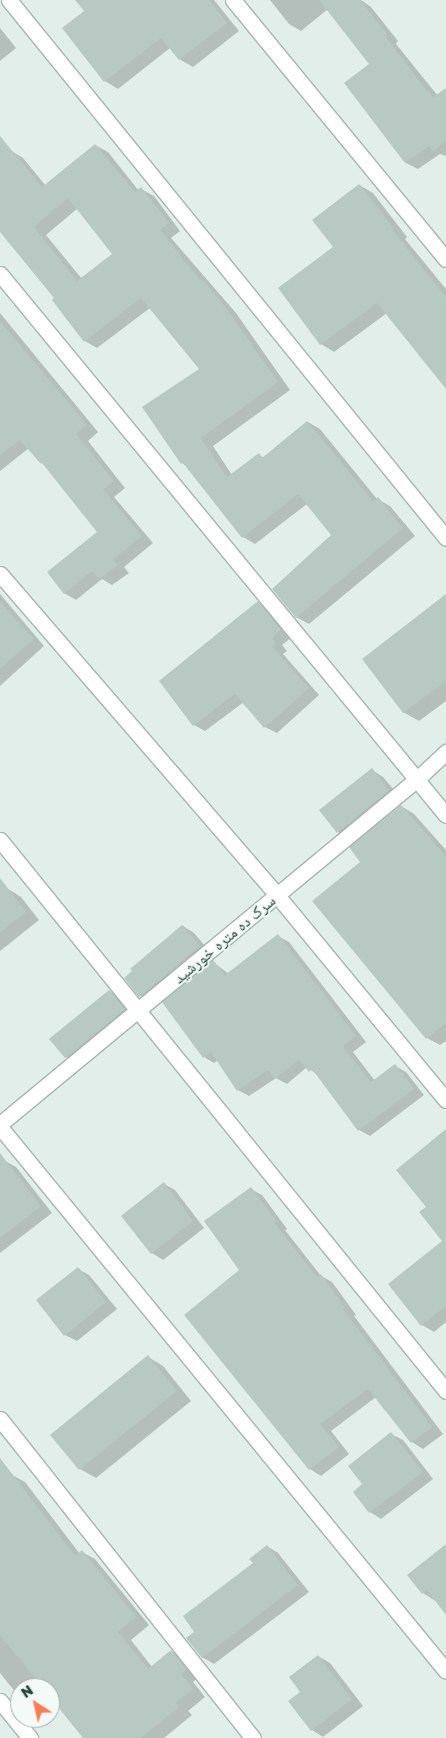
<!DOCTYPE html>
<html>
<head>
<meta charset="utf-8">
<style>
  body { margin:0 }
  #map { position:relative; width:446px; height:1738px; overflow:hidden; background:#e2eee9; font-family:"Golos Text","Noto Naskh Arabic",sans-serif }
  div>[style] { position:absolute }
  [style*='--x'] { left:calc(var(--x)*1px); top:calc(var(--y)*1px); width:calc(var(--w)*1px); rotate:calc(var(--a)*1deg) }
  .shadow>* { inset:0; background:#0003 }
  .building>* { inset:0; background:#b7c9c2 }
  .roads { filter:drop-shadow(1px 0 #a4b7b1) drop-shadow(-1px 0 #a4b7b1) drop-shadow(0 1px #a4b7b1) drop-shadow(0 -1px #a4b7b1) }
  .minor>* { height:15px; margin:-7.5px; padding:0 7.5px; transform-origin:7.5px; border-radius:7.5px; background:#fff }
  span { translate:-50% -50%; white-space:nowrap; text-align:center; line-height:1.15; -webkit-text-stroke:4px #f3faf7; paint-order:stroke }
  .street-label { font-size:16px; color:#204239 }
  .north { position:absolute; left:10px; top:1678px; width:50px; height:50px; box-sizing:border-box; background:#f3faf7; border:1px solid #9fb0ab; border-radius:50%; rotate:325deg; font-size:14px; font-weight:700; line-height:20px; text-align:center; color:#204239 }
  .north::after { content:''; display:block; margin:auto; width:18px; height:22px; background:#ff7d4f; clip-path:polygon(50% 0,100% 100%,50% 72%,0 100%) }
</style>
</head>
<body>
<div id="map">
  <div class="shadow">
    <i style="clip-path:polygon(77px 0,214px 0,239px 31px,193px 67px,179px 59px,170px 48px,118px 89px,105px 81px,86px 11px)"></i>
    <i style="clip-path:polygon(270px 0,361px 0,371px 7px,398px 41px,396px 44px,438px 96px,446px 90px,446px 156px,440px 154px,418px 169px,406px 163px,346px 83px,371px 64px,328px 9px,301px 31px,289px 24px)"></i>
    <i style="clip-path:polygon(0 28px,16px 48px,0 61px)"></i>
    <i style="clip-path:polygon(evenodd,95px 145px,108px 152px,139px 191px,141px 189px,154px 196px,180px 231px,171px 238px,236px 313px,290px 390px,213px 446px,232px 475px,259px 455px,264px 458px,308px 422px,320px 429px,377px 499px,390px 506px,415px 536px,309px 624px,296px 617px,333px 535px,307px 504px,255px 544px,243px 537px,189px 468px,182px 463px,200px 369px,150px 308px,97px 348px,85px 341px,56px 299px,0 230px,0 159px,10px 150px,23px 158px,46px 186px,95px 145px,78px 208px,114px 254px,82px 279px,46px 235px,78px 208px)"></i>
    <i style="clip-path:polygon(359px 185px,373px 193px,407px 237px,405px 239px,446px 289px,446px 384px,387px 313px,334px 352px,321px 344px,334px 247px)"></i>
    <i style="clip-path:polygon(0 313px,98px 432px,88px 441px,125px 488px,114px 497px,153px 543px,124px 567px,129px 573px,112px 585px,102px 579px,76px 600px,64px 593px,99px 532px,46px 466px,29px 448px,0 471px)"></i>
    <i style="clip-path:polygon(0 594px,44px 646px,0 686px)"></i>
    <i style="clip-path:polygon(446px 596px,446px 701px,419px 721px,403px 712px)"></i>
    <i style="clip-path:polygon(258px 603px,269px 609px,292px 637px,282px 645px,287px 651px,283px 654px,319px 695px,277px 733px,265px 727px,244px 702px,205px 731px,194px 725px)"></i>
    <i style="clip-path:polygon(372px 770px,383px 777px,400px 797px,350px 838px,338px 832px)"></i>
    <i style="clip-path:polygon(401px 806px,414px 814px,446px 850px,446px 1041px,440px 1045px,427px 1038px,362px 862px)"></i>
    <i style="clip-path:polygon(8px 889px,21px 897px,39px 920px,0 951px,0 895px)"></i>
    <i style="clip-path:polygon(183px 926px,194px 933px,211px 953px,151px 1002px,140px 996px)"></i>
    <i style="clip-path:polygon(278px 936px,289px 942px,366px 1042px,353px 1052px,375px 1081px,395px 1066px,406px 1072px,424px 1095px,370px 1136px,359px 1130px,318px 1075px,307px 1067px,287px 1084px,276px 1078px,249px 1096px,238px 1090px,218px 1060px,214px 1063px,204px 1057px,213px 962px,229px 974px)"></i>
    <i style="clip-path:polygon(109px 991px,121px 998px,135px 1016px,77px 1064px,66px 1057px)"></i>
    <i style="clip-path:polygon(5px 1161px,16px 1167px,52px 1213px,0 1253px,0 1164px)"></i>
    <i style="clip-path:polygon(164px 1184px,175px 1190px,204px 1228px,163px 1260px,152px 1253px)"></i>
    <i style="clip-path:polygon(251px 1189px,262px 1195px,287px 1229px,285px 1230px,321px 1276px,332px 1282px,356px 1315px,354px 1316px,443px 1434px,423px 1449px,412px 1442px,376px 1397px,331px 1431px,349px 1454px,321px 1476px,310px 1469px,185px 1315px,241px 1270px)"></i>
    <i style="clip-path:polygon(446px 1249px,446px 1322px,434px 1332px,422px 1325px)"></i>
    <i style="clip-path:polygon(78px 1269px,89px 1275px,117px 1309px,77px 1341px,65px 1335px)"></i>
    <i style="clip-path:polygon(148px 1357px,163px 1366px,191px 1401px,96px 1478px,80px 1469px,52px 1435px)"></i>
    <i style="clip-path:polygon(391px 1434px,403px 1440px,433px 1479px,381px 1519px,370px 1512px,364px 1485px)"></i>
    <i style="clip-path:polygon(12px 1475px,25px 1482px,80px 1554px,82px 1552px,95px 1559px,149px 1625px,131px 1640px,152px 1667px,171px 1651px,185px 1659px,199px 1677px,193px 1682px,205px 1697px,188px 1711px,192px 1715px,164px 1738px,85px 1738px,53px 1699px,50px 1702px,50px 1688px,20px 1688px,20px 1698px,0 1673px,0 1484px)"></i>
    <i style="clip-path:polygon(267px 1546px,278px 1553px,309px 1592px,214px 1664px,202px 1657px,196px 1632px)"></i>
    <i style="clip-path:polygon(446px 1546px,446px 1613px,437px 1602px,423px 1593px)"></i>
    <i style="clip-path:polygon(318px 1656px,330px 1663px,363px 1706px,323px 1737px,312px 1730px,302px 1692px)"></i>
  </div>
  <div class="building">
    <i style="clip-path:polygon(75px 0,209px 0,227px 23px,179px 60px,161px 38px,104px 82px,62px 28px,84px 11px)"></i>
    <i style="clip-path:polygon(319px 0,360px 0,387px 34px,385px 36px,427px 91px,428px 90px,433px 97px,446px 88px,446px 141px,433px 151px,429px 146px,405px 163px,344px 83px,369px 64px)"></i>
    <i style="clip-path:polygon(evenodd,0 136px,42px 187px,95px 144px,135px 192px,141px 187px,169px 223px,160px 230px,200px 280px,202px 279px,223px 304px,278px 382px,201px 438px,227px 477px,259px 453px,262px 458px,307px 421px,373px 501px,378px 497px,403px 528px,296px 618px,272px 589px,331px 535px,298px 494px,242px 538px,183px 463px,181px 464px,142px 407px,199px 369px,141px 298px,84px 342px,52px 300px,54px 298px,0 232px,0 136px,68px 198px,112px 254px,77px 281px,34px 227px,68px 198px)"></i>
    <i style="clip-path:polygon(359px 184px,394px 229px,392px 230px,446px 297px,446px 389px,377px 303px,320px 345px,278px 288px,333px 247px,312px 220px)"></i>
    <i style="clip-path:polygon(0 321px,87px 425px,76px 434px,114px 481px,103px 489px,142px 536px,113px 559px,118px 565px,99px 579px,92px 571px,64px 594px,47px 572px,97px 532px,42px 463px,41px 464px,20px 440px,0 455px)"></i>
    <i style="clip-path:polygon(446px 594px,446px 681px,403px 713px,362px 659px)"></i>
    <i style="clip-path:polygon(258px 601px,281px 630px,272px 638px,276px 644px,272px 647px,309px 688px,264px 728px,235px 694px,193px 726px,159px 681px)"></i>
    <i style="clip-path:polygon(0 602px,34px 639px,0 669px)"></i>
    <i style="clip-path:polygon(372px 768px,389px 790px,337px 833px,319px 810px)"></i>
    <i style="clip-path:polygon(401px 805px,446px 856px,446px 1023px,426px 1039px,312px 901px,360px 862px,349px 847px)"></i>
    <i style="clip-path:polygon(0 878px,26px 912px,0 932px)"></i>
    <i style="clip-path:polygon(182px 925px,200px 946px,139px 997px,124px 978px,132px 971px,130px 969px)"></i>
    <i style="clip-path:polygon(278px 934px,356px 1036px,343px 1046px,371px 1082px,395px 1064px,414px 1089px,358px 1131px,312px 1069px,309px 1072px,299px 1059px,275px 1079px,268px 1070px,237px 1091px,211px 1052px,203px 1058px,162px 1002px,213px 960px,225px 975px)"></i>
    <i style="clip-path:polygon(109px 990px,125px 1009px,65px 1058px,49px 1039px)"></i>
    <i style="clip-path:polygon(446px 1129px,446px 1306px,421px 1326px,388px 1284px,442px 1241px,419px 1212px,426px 1207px,396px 1170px)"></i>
    <i style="clip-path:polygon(0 1153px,41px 1206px,0 1238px)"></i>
    <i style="clip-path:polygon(164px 1182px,193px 1221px,151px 1254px,121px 1216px)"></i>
    <i style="clip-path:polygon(251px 1187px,277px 1222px,275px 1223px,317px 1277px,321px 1274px,345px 1308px,343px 1309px,432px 1427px,411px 1443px,368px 1389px,320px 1424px,339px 1447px,309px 1470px,184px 1315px,239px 1270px,204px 1221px)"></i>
    <i style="clip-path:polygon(78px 1267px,106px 1302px,64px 1336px,36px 1300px)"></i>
    <i style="clip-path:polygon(148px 1355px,177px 1391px,79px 1470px,50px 1435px)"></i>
    <i style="clip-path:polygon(391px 1432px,423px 1472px,369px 1513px,353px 1492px,362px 1484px,348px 1466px)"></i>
    <i style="clip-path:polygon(0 1458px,75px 1556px,82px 1550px,136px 1617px,118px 1632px,148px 1669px,171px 1650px,187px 1669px,181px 1674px,193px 1689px,176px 1703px,179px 1707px,141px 1738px,83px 1738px,50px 1697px,50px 1688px,43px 1688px,0 1635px)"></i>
    <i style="clip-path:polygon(446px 1544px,446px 1615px,427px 1590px,422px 1594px,407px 1575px)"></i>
    <i style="clip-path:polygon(267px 1545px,298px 1585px,202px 1658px,186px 1638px,194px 1632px,183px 1616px,253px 1563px,249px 1559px)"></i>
    <i style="clip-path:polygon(318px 1655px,352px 1699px,311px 1731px,288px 1701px,300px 1692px,289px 1677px)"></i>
  </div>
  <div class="roads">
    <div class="minor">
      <i style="--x:9;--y:0;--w:693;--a:50.91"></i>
      <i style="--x:233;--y:0;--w:335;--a:50.6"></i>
      <i style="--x:0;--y:274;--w:701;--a:50.5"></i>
      <i style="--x:0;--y:574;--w:423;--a:49.2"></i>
      <i style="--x:276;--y:894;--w:267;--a:50.5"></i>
      <i style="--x:0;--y:840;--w:709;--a:51.01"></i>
      <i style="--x:0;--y:1124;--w:541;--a:-39.6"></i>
      <i style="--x:417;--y:779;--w:40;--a:-43"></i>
      <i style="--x:0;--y:1127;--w:703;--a:50.65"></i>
      <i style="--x:0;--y:1419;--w:407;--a:51.6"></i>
      <i style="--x:0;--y:1701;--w:48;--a:51"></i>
    </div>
  </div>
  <div class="street-label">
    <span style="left:224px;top:939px;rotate:-40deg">سرک ده متره خورشید</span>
  </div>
  <div class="north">N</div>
</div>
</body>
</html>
